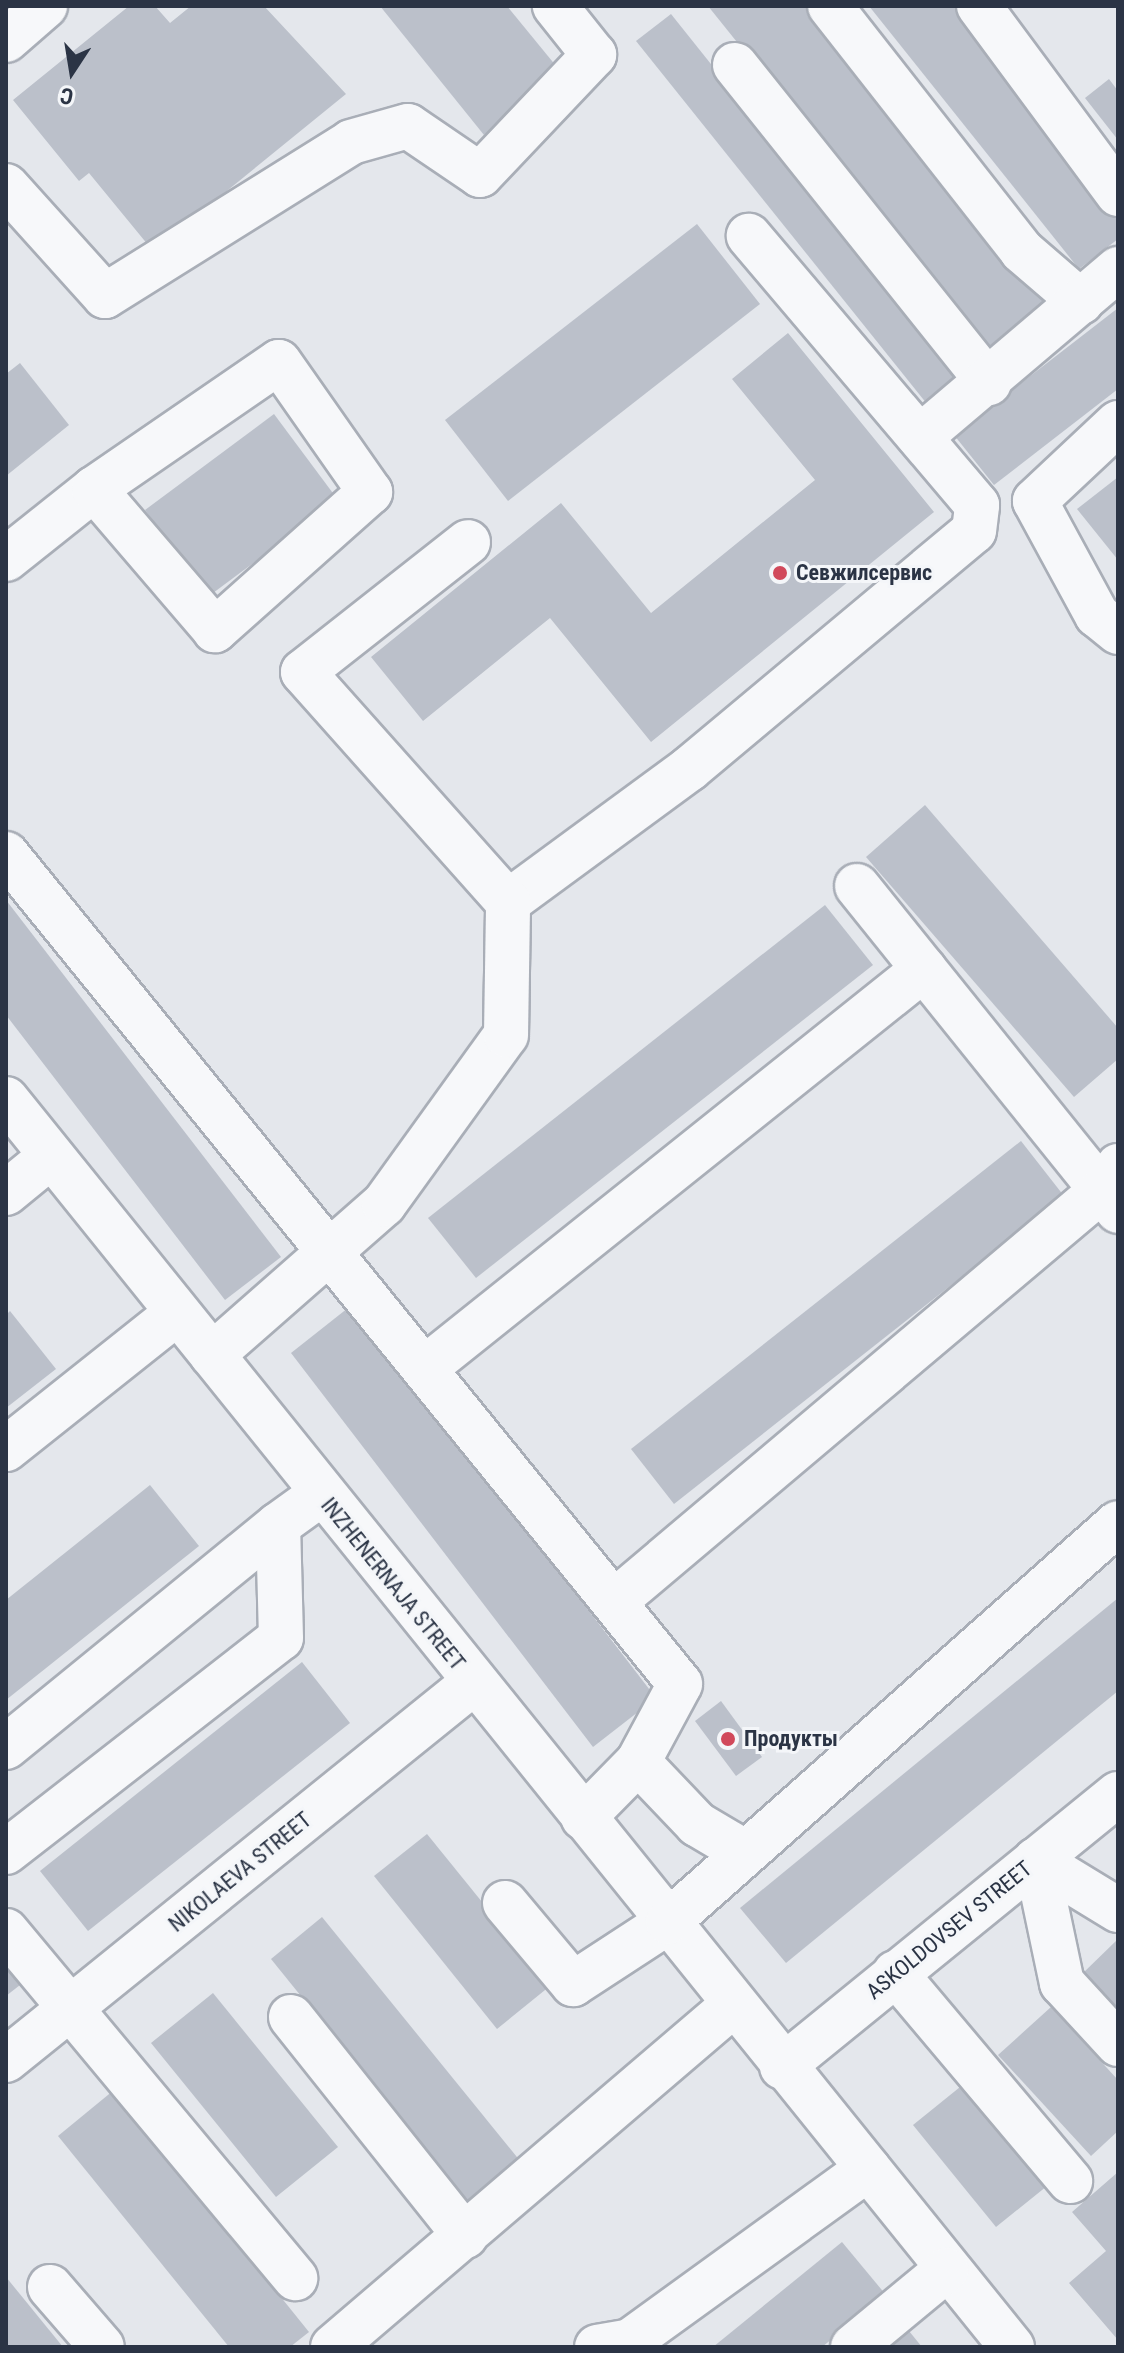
<!DOCTYPE html>
<html>
<head>
<meta charset="utf-8">
<style>
  body { margin:0 }
  #map { position:relative; width:1124px; height:2353px; overflow:hidden; background:#e4e7ec; font-family:"Roboto Condensed",sans-serif }
  div>[style] { position:absolute }
  [style*='--x'] { left:calc(var(--x)*1px); top:calc(var(--y)*1px); width:calc(var(--w)*1px); rotate:calc(var(--a)*1deg) }
  .building>* { inset:0; background:#bbc0ca }
  .roads { filter:drop-shadow(2px 0 #a9aeb7) drop-shadow(-2px 0 #a9aeb7) drop-shadow(0 2px #a9aeb7) drop-shadow(0 -2px #a9aeb7) }
  .minor>* { height:44px; margin:-22px; padding:0 22px; transform-origin:22px; border-radius:22px; background:#f7f8fa }
  .dots>* { width:22px; height:22px; translate:-50% -50%; box-sizing:border-box; border:4px solid #f4f6f9; border-radius:50% }
  span { translate:-50% -50%; white-space:nowrap; text-align:center; line-height:1.15; -webkit-text-stroke:6px #f4f6f9; paint-order:stroke }
  .poi-label { font-size:22px; color:#2b3445; font-weight:700 }
  .left { translate:0 -50%; text-align:left }
  .street-label { font-size:22px; color:#2b3445 }
  .frame { position:absolute; inset:0; border:8px solid #2b3445; pointer-events:none }
  .north { position:absolute; left:32px; top:32px; width:80px; height:80px; -webkit-text-stroke:6px #f4f6f9; paint-order:stroke; rotate:192deg; font-size:22px; font-weight:700; line-height:32px; text-align:center; color:#2b3445 }
  .north::after { content:''; display:block; margin:auto; width:28px; height:36px; background:#2b3445; clip-path:polygon(50% 0,100% 100%,50% 72%,0 100%) }
</style>
</head>
<body>
<div id="map">
  <div class="building">
    <i style="clip-path:polygon(129px 6px,155px 6px,170px 23px,191px 6px,264px 6px,346px 94px,153px 251px,89px 173px,79px 181px,13px 100px)"></i>
    <i style="clip-path:polygon(380px 6px,507px 6px,561px 72px,484px 135px)"></i>
    <i style="clip-path:polygon(708px 6px,809px 6px,1048px 305px,987px 354px)"></i>
    <i style="clip-path:polygon(869px 6px,957px 6px,1118px 221px,1118px 239px,1079px 269px)"></i>
    <i style="clip-path:polygon(671px 14px,961px 377px,927px 404px,636px 41px)"></i>
    <i style="clip-path:polygon(1109px 79px,1118px 91px,1118px 140px,1085px 98px)"></i>
    <i style="clip-path:polygon(697px 224px,760px 304px,508px 501px,445px 420px)"></i>
    <i style="clip-path:polygon(1118px 308px,1118px 389px,994px 485px,954px 435px)"></i>
    <i style="clip-path:polygon(788px 333px,934px 512px,651px 742px,550px 618px,423px 721px,371px 657px,561px 503px,651px 613px,815px 480px,732px 379px)"></i>
    <i style="clip-path:polygon(20px 363px,69px 425px,6px 476px,6px 374px)"></i>
    <i style="clip-path:polygon(274px 414px,338px 500px,209px 596px,145px 510px)"></i>
    <i style="clip-path:polygon(1118px 477px,1118px 560px,1077px 509px)"></i>
    <i style="clip-path:polygon(925px 805px,1118px 1028px,1118px 1059px,1074px 1097px,866px 857px)"></i>
    <i style="clip-path:polygon(6px 900px,281px 1257px,225px 1300px,6px 1015px)"></i>
    <i style="clip-path:polygon(825px 905px,873px 965px,476px 1278px,428px 1218px)"></i>
    <i style="clip-path:polygon(1021px 1141px,1064px 1196px,674px 1504px,631px 1449px)"></i>
    <i style="clip-path:polygon(353px 1304px,656px 1698px,593px 1747px,291px 1353px)"></i>
    <i style="clip-path:polygon(10px 1311px,56px 1369px,6px 1408px,6px 1315px)"></i>
    <i style="clip-path:polygon(150px 1485px,199px 1546px,6px 1700px,6px 1600px)"></i>
    <i style="clip-path:polygon(1118px 1598px,1118px 1691px,786px 1963px,740px 1908px)"></i>
    <i style="clip-path:polygon(302px 1662px,350px 1723px,88px 1931px,40px 1871px)"></i>
    <i style="clip-path:polygon(721px 1701px,762px 1757px,736px 1776px,695px 1721px)"></i>
    <i style="clip-path:polygon(427px 1834px,550px 1986px,497px 2029px,374px 1876px)"></i>
    <i style="clip-path:polygon(322px 1917px,525px 2167px,473px 2209px,271px 1959px)"></i>
    <i style="clip-path:polygon(1118px 1939px,1118px 2013px,1081px 1975px)"></i>
    <i style="clip-path:polygon(6px 1968px,20px 1985px,6px 1996px)"></i>
    <i style="clip-path:polygon(213px 1993px,338px 2147px,276px 2197px,151px 2043px)"></i>
    <i style="clip-path:polygon(1051px 2007px,1118px 2080px,1118px 2131px,1091px 2156px,998px 2055px)"></i>
    <i style="clip-path:polygon(965px 2083px,1047px 2186px,996px 2227px,913px 2125px)"></i>
    <i style="clip-path:polygon(114px 2090px,309px 2332px,290px 2347px,229px 2347px,58px 2136px)"></i>
    <i style="clip-path:polygon(1118px 2172px,1118px 2340px,1069px 2283px,1106px 2251px,1072px 2212px)"></i>
    <i style="clip-path:polygon(842px 2242px,886px 2295px,822px 2347px,713px 2347px)"></i>
    <i style="clip-path:polygon(6px 2277px,63px 2347px,6px 2347px)"></i>
    <i style="clip-path:polygon(909px 2331px,922px 2347px,888px 2347px)"></i>
  </div>
  <div class="roads">
    <div class="minor">
      <i style="--x:830;--y:6;--w:311;--a:51.9"></i>
      <i style="--x:1022;--y:251;--w:78;--a:40.8"></i>
      <i style="--x:979;--y:6;--w:234;--a:53.5"></i>
      <i style="--x:6;--y:40;--w:52;--a:-41.1"></i>
      <i style="--x:735;--y:65;--w:407;--a:51.4"></i>
      <i style="--x:6;--y:186;--w:148;--a:48"></i>
      <i style="--x:105;--y:296;--w:290;--a:-32"></i>
      <i style="--x:351;--y:142;--w:59;--a:-15.7"></i>
      <i style="--x:408;--y:126;--w:87;--a:34.2"></i>
      <i style="--x:480;--y:175;--w:166;--a:-46.5"></i>
      <i style="--x:594;--y:55;--w:63;--a:-128.5"></i>
      <i style="--x:1118;--y:423;--w:114;--a:136.8"></i>
      <i style="--x:1035;--y:501;--w:130;--a:61.5"></i>
      <i style="--x:1097;--y:615;--w:27;--a:39"></i>
      <i style="--x:920;--y:437;--w:260;--a:-40.3"></i>
      <i style="--x:6;--y:559;--w:112;--a:-38.5"></i>
      <i style="--x:94;--y:489;--w:224;--a:-34.5"></i>
      <i style="--x:279;--y:362;--w:159;--a:55"></i>
      <i style="--x:370;--y:492;--w:208;--a:138.3"></i>
      <i style="--x:215;--y:630;--w:186;--a:-130.6"></i>
      <i style="--x:6;--y:854;--w:1069;--a:50.92"></i>
      <i style="--x:680;--y:1684;--w:89;--a:118.3"></i>
      <i style="--x:638;--y:1762;--w:78;--a:134.5"></i>
      <i style="--x:857;--y:886;--w:417;--a:51.2"></i>
      <i style="--x:508;--y:902;--w:225;--a:-36.3"></i>
      <i style="--x:689;--y:769;--w:371;--a:-39.9"></i>
      <i style="--x:974;--y:531;--w:26;--a:-83"></i>
      <i style="--x:977;--y:505;--w:353;--a:-130.3"></i>
      <i style="--x:6;--y:1099;--w:1603;--a:51.13"></i>
      <i style="--x:6;--y:1193;--w:58;--a:-39.4"></i>
      <i style="--x:212;--y:1355;--w:229;--a:-41.3"></i>
      <i style="--x:384;--y:1204;--w:208;--a:-54.2"></i>
      <i style="--x:506;--y:1035;--w:133;--a:-89.1"></i>
      <i style="--x:508;--y:902;--w:308;--a:-131.7"></i>
      <i style="--x:303;--y:672;--w:210;--a:-38.2"></i>
      <i style="--x:425;--y:1368;--w:639;--a:-38.65"></i>
      <i style="--x:6;--y:1449;--w:218;--a:-38.5"></i>
      <i style="--x:615;--y:1601;--w:637;--a:-40.16"></i>
      <i style="--x:1102;--y:1190;--w:29;--a:-56"></i>
      <i style="--x:6;--y:1747;--w:351;--a:-39.2"></i>
      <i style="--x:638;--y:1762;--w:86;--a:46.4"></i>
      <i style="--x:697;--y:1824;--w:51;--a:30.6"></i>
      <i style="--x:6;--y:1852;--w:348;--a:-37.9"></i>
      <i style="--x:281;--y:1638;--w:113;--a:-91.5"></i>
      <i style="--x:278;--y:1525;--w:53;--a:-35.8"></i>
      <i style="--x:1036;--y:1860;--w:126;--a:78.1"></i>
      <i style="--x:1062;--y:1983;--w:83;--a:47.4"></i>
      <i style="--x:1036;--y:1860;--w:96;--a:31.4"></i>
      <i style="--x:505;--y:1903;--w:106;--a:50"></i>
      <i style="--x:573;--y:1984;--w:113;--a:-33.1"></i>
      <i style="--x:668;--y:1922;--w:601;--a:-41.56"></i>
      <i style="--x:6;--y:1931;--w:452;--a:50.2"></i>
      <i style="--x:895;--y:1973;--w:272;--a:49.9"></i>
      <i style="--x:291;--y:2017;--w:280;--a:51.5"></i>
      <i style="--x:6;--y:2060;--w:600;--a:-38.91"></i>
      <i style="--x:782;--y:2067;--w:433;--a:-39.1"></i>
      <i style="--x:50;--y:2287;--w:79;--a:49.1"></i>
      <i style="--x:333;--y:2347;--w:526;--a:-40.53"></i>
      <i style="--x:597;--y:2347;--w:34;--a:-10"></i>
      <i style="--x:630;--y:2341;--w:294;--a:-35.9"></i>
      <i style="--x:853;--y:2347;--w:121;--a:-39.6"></i>
    </div>
  </div>
  <div class="dots">
    <i style="left:780px;top:573px;background:#d1495b"></i>
    <i style="left:728px;top:1739px;background:#d1495b"></i>
  </div>
  <div class="poi-label">
    <span class="left" style="left:796px;top:573px">Севжилсервис</span>
    <span class="left" style="left:744px;top:1739px">Продукты</span>
  </div>
  <div class="street-label">
    <span style="left:393px;top:1584px;rotate:51deg">INZHENERNAJA STREET</span>
    <span style="left:240px;top:1872px;rotate:-39deg">NIKOLAEVA STREET</span>
    <span style="left:949px;top:1930px;rotate:-39deg">ASKOLDOVSEV STREET</span>
  </div>
  <div class="frame"></div>
  <div class="north">С</div>
</div>
</body>
</html>
